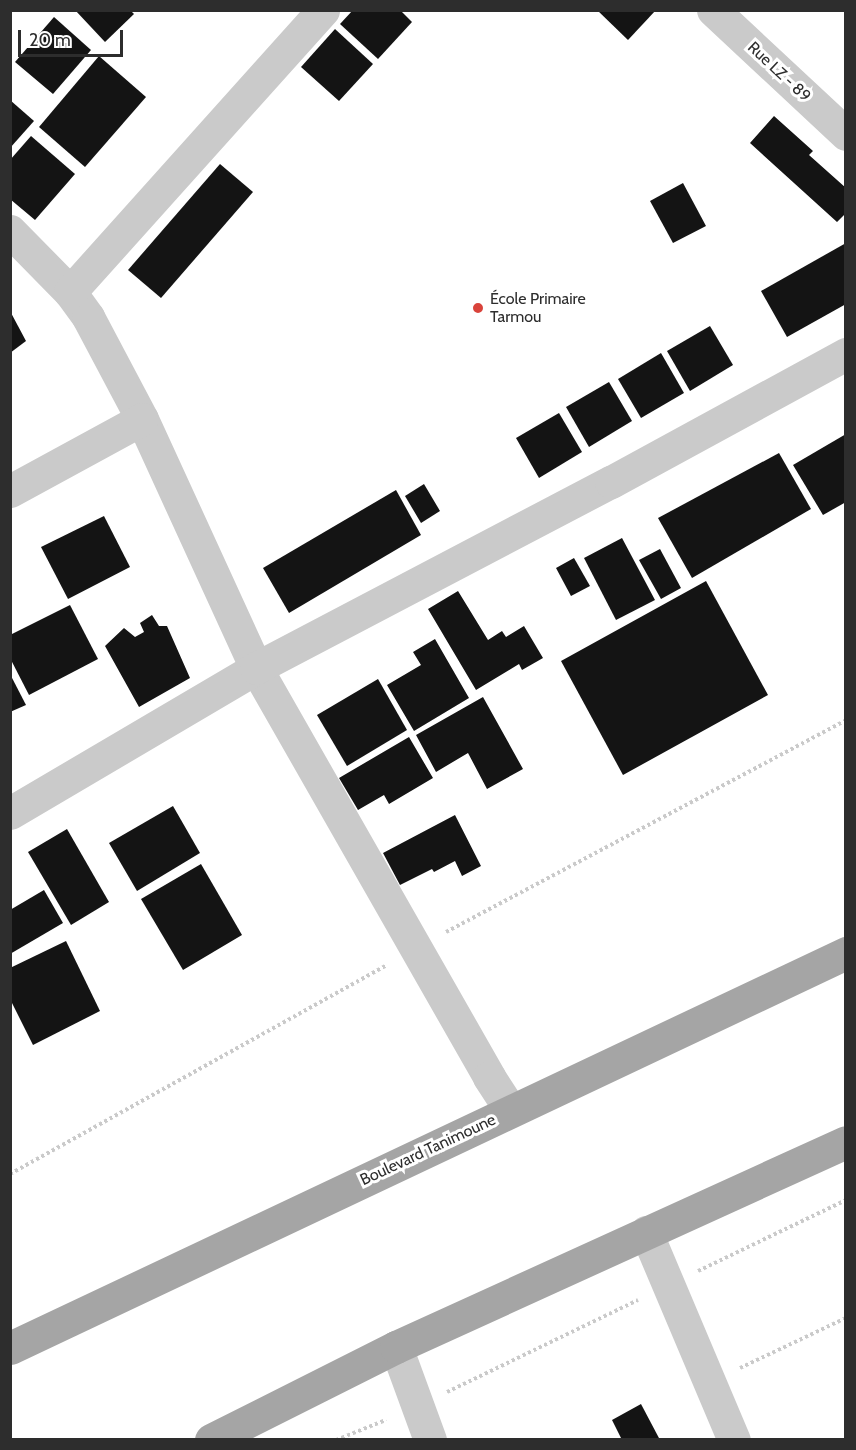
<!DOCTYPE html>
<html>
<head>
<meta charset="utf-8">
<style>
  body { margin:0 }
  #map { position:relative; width:856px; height:1450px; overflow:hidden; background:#fff; font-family:Cabin,sans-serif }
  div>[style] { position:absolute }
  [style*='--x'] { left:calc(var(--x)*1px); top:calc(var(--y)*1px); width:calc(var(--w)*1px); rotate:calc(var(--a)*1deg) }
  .building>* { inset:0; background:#141414 }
  .path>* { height:4px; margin-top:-2px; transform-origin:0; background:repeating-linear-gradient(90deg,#cacaca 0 3px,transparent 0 6px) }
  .minor>* { height:33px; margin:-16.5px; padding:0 16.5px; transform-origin:16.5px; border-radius:16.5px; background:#cacaca }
  .major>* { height:33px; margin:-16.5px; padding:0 16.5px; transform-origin:16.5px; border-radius:16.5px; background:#a5a5a5 }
  .dots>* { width:16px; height:16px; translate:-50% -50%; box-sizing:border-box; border:3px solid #fff; border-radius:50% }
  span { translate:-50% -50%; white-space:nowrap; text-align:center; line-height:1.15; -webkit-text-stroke:6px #fff; paint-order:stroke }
  .street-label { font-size:16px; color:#2d2d2d }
  .poi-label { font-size:16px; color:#2d2d2d }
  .left { translate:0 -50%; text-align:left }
  .frame { position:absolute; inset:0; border:12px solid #2d2d2d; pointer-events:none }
  .scale { position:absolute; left:18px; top:30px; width:105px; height:27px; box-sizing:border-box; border:3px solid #2d2d2d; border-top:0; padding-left:8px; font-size:18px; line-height:21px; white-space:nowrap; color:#2d2d2d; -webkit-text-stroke:4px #fff; paint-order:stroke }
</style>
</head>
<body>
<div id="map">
  <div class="building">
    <i style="clip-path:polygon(75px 10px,130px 10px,134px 14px,105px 42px)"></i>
    <i style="clip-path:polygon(353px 10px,400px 10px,412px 22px,378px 59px,340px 24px)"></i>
    <i style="clip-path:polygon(597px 10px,656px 10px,628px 40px)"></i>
    <i style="clip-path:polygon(54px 17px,91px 50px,53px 94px,15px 62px)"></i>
    <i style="clip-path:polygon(335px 29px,373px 64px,339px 101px,301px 67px)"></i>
    <i style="clip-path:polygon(99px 56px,146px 97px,85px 167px,39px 127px)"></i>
    <i style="clip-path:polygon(10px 100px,34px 121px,10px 148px)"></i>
    <i style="clip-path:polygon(774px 116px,813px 151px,809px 155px,846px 188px,846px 213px,837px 222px,750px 143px)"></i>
    <i style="clip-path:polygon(31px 136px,75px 174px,35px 220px,10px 199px,10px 160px)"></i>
    <i style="clip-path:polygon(220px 164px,253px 192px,161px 298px,128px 270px)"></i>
    <i style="clip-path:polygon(683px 183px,706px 226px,673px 243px,650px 201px)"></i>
    <i style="clip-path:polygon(846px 243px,846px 304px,787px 337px,761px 291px)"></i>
    <i style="clip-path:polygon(10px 311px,26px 341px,10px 353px)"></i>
    <i style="clip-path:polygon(710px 326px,733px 365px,690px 391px,667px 351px)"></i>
    <i style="clip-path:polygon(661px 353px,684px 393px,641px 418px,618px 379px)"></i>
    <i style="clip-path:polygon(609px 382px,632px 421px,589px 447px,566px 407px)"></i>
    <i style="clip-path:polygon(559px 413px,582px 452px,539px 478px,516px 438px)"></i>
    <i style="clip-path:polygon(846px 434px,846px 502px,823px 515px,793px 465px)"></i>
    <i style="clip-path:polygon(779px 453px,811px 509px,692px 578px,658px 518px)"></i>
    <i style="clip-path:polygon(424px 484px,440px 511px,421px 523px,405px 496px)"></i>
    <i style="clip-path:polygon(396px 490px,421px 535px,289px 613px,263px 568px)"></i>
    <i style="clip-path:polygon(104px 516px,130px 567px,68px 599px,41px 547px)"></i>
    <i style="clip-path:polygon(622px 538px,655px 600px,616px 620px,584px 558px)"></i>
    <i style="clip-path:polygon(660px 549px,681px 588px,661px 599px,639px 560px)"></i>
    <i style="clip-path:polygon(574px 558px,590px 586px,571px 596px,556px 568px)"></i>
    <i style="clip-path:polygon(706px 581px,768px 695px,623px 775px,561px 661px)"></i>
    <i style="clip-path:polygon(458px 591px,488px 640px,502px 631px,506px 637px,524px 626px,543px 658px,522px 670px,519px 664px,476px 690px,428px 609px)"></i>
    <i style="clip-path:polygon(70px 605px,98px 659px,29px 695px,10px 658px,10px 635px)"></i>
    <i style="clip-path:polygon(152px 615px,159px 626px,167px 626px,190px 678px,139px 707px,105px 646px,124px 628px,135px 637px,144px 632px,140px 623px)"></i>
    <i style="clip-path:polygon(435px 639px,469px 698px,414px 731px,387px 685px,421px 665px,413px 652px)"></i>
    <i style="clip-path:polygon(10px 674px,26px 705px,10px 712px)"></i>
    <i style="clip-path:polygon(378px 679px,407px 730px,347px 766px,317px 715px)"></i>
    <i style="clip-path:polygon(483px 697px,523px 769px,487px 789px,468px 753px,436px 772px,416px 735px)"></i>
    <i style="clip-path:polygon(409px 737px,433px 778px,389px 804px,384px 795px,358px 810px,339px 778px)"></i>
    <i style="clip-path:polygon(173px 806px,200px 853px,137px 891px,109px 843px)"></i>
    <i style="clip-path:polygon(455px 815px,481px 866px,462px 876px,455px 861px,434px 872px,432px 869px,400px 885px,383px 853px)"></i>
    <i style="clip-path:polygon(67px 829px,109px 902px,71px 925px,28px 852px)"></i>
    <i style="clip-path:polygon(201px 864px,242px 935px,183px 970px,141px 899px)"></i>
    <i style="clip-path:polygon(44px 890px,63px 923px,10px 954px,10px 910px)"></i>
    <i style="clip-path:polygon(66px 941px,100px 1011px,33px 1045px,10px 999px,10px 968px)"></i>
    <i style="clip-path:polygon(641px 1404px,660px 1440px,622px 1440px,612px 1420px)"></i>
  </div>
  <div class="path">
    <i style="--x:446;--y:932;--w:453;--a:-27.9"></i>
    <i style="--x:10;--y:1174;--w:431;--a:-29"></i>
    <i style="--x:698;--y:1271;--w:164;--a:-25.6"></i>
    <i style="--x:740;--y:1368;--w:117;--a:-25.3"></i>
    <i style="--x:447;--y:1392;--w:212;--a:-25.7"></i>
    <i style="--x:336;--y:1440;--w:54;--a:-21.8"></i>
  </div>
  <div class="minor">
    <i style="--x:713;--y:10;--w:182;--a:43"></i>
    <i style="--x:10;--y:231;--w:86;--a:45.5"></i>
    <i style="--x:70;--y:292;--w:31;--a:54"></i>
    <i style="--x:88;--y:317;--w:115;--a:62.1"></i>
    <i style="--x:142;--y:419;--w:274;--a:65.4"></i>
    <i style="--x:256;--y:668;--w:471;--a:60.3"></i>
    <i style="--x:489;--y:1077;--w:40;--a:57.1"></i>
    <i style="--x:70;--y:292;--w:379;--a:-48.1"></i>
    <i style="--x:10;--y:491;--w:150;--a:-28.6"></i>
    <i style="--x:10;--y:813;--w:286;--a:-30.5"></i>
    <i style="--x:256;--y:668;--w:401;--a:-27.7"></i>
    <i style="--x:611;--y:482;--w:268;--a:-28.6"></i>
    <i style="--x:646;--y:1232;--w:226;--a:67.1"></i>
    <i style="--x:396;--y:1347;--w:99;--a:69.9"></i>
  </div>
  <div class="major">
    <i style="--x:10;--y:1348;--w:925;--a:-25.29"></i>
    <i style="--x:211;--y:1440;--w:207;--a:-26.7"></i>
    <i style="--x:396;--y:1347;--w:494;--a:-24.5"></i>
  </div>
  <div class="dots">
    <i style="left:478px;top:308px;background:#d9433b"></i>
  </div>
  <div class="street-label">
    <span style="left:779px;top:72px;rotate:43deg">Rue LZ - 89</span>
    <span style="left:428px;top:1150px;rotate:-25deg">Boulevard Tanimoune</span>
  </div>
  <div class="poi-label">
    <span class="left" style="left:490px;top:308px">École Primaire<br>Tarmou</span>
  </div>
  <div class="frame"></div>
  <div class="scale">20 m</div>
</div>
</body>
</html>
